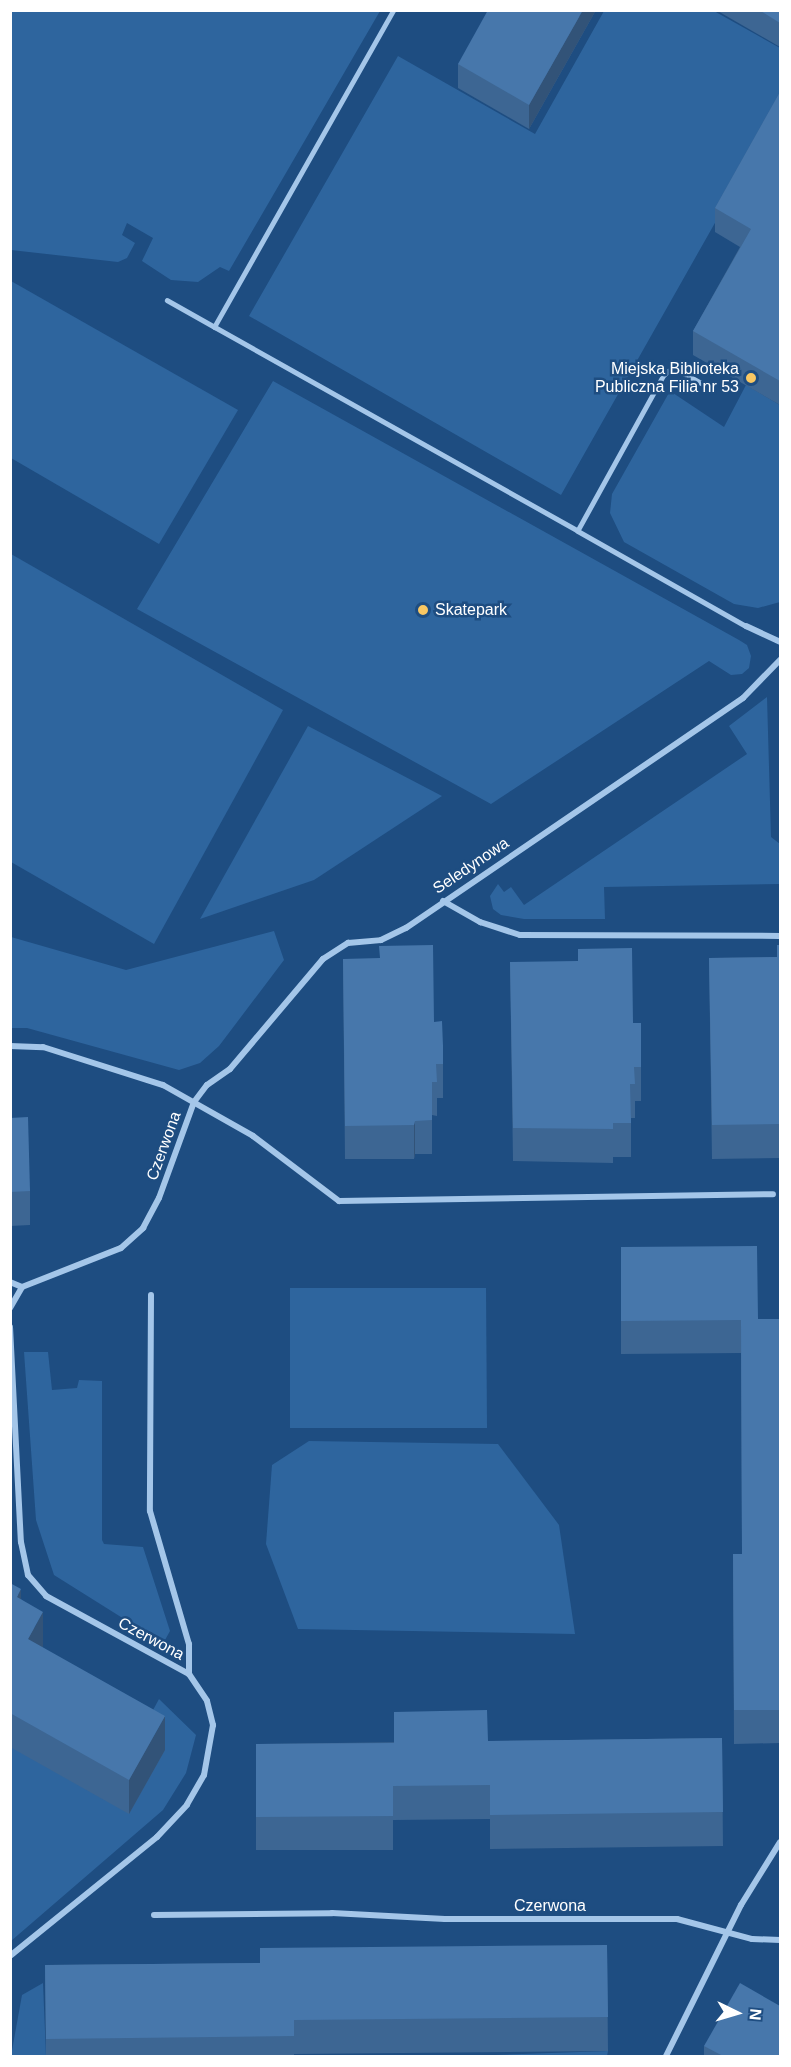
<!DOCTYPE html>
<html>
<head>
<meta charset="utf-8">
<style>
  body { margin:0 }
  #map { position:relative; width:791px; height:2067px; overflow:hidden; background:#1e4d81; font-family:Helvetica,sans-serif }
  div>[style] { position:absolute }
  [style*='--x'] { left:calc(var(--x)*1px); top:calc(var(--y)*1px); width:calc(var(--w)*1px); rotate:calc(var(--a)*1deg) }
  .green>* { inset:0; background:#2e659e }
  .service>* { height:4.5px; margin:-2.25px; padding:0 2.25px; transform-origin:2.25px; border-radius:2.25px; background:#a4c6e9 }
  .minor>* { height:6px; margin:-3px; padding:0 3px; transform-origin:3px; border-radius:3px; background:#a4c6e9 }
  .wall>* { inset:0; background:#3d6693 }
  .shaded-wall>* { inset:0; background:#325378 }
  .building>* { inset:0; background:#4777ab }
  .dots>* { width:16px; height:16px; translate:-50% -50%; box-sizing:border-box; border:3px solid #1e4d81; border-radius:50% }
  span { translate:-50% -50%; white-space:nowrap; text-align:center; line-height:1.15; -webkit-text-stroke:5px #1e4d81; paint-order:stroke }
  .poi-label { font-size:16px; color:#fff }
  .right { translate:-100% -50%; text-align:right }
  .left { translate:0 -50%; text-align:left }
  .street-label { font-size:16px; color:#fff }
  .frame { position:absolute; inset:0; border:12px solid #fff; pointer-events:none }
  .north { position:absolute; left:707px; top:1983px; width:60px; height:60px; -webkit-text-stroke:4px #1e4d81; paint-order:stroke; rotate:95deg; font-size:16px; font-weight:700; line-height:24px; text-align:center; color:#fff }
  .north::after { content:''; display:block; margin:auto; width:21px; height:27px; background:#fff; clip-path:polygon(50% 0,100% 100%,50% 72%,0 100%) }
</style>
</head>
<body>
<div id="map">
  <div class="green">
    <i style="clip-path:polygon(10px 11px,11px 10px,380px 11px,229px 271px,220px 267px,198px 282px,171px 280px,142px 261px,153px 238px,127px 223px,122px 235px,135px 243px,127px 258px,118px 262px,11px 250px)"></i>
    <i style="clip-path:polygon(604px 11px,714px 11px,780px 48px,780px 108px,561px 495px,249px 316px,398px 56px,535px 134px)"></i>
    <i style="clip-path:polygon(11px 281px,238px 410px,159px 544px,11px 458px)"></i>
    <i style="clip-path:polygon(273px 381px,739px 640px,747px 645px,751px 656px,749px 668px,742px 674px,731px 675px,709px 661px,491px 804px,137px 609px)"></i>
    <i style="clip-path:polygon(746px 385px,780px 405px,780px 602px,758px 608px,734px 604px,624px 542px,610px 513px,612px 494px,670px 391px,724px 427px)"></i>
    <i style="clip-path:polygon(11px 554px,283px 710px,154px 944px,11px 862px)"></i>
    <i style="clip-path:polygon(767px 697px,771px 837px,780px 844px,780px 884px,604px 887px,605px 919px,524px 919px,501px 915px,493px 909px,490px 896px,498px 884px,504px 892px,511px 887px,524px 905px,747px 754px,729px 726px)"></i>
    <i style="clip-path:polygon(308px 726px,442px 796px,314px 880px,200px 919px)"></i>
    <i style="clip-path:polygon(274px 931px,284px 960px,219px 1046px,200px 1063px,179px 1070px,27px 1028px,11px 1028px,11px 937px,126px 970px)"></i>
    <i style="clip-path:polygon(290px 1288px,486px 1288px,487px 1428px,290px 1428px)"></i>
    <i style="clip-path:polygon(24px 1352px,48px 1352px,52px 1390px,77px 1388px,79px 1380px,102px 1381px,102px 1540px,104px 1544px,143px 1547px,170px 1631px,165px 1640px,148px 1634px,54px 1575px,36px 1520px)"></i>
    <i style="clip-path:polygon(309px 1441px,498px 1444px,559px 1525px,575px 1634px,298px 1629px,266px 1544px,272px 1465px)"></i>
    <i style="clip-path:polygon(159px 1699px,196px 1735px,186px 1773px,163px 1810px,11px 1941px,11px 1747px,139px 1736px)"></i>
    <i style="clip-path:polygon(43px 1983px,46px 2056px,11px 2056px,22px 1995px)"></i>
    <i style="clip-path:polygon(608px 2051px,607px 2056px,465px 2056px)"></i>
  </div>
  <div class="service">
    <i style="--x:394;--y:10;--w:364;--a:119.5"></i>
    <i style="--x:215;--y:327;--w:416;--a:29.3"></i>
    <i style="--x:167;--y:300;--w:55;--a:29.4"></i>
    <i style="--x:711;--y:389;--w:33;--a:-151"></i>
    <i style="--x:682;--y:373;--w:11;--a:-165"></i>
    <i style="--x:671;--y:370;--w:9;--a:144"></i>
    <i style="--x:664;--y:375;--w:178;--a:118.9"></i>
    <i style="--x:578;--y:531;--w:193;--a:29.5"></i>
  </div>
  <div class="minor">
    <i style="--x:746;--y:626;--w:38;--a:25"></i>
    <i style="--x:443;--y:901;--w:43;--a:29.6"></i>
    <i style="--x:480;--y:922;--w:42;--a:18"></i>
    <i style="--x:520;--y:935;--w:260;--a:0.2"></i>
    <i style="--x:10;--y:1046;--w:33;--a:2"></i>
    <i style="--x:43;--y:1047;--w:126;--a:17.6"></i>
    <i style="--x:163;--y:1085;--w:103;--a:29.5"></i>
    <i style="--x:253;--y:1136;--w:108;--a:37.1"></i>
    <i style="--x:339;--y:1201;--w:434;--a:-0.9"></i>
    <i style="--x:10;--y:1282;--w:13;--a:23"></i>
    <i style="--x:151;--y:1295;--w:216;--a:90.3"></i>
    <i style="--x:150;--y:1511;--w:139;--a:73.7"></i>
    <i style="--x:189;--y:1644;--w:30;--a:90"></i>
    <i style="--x:10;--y:1308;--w:24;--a:-60"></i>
    <i style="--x:22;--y:1287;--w:106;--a:-21.5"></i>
    <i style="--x:121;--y:1248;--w:30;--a:-42"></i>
    <i style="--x:143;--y:1228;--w:34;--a:-62"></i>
    <i style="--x:159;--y:1198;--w:102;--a:-70"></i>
    <i style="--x:194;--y:1102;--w:21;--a:-53"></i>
    <i style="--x:207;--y:1085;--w:28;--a:-35"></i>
    <i style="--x:230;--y:1069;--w:144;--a:-49.8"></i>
    <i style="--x:323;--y:959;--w:30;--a:-33"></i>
    <i style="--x:348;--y:943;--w:33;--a:-5"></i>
    <i style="--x:381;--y:940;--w:28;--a:-26"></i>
    <i style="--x:406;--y:928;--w:408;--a:-34.3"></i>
    <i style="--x:743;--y:698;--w:53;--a:-45.8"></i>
    <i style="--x:10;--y:1327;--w:215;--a:87.1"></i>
    <i style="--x:21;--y:1542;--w:34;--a:78"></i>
    <i style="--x:28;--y:1575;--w:28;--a:49"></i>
    <i style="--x:46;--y:1596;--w:163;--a:28.6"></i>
    <i style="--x:189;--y:1674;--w:32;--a:56"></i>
    <i style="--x:207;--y:1701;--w:25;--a:76"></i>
    <i style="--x:213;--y:1725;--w:51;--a:100.2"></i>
    <i style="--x:204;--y:1775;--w:34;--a:120"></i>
    <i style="--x:187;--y:1805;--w:44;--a:133.2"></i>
    <i style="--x:157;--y:1837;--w:189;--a:141"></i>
    <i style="--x:154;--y:1915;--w:178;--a:-0.6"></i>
    <i style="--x:332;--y:1913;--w:113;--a:3"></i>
    <i style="--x:445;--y:1919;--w:232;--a:0"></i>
    <i style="--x:677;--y:1919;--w:78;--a:14.9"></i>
    <i style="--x:752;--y:1939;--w:28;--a:2"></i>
    <i style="--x:666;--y:2056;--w:169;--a:-63.6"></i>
    <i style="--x:741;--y:1905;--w:74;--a:-58.2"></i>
  </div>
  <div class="wall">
    <i style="clip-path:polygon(596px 10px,529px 129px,458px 88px,458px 64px)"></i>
    <i style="clip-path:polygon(716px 10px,780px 10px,780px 47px)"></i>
    <i style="clip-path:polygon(780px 92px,780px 405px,693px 355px,693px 331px,740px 247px,715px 232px,715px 208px)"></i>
    <i style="clip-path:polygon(780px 945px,780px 1158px,712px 1159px,709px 958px,777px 957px)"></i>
    <i style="clip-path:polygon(343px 959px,434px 1022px,443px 1046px,443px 1098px,437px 1098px,437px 1116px,432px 1115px,432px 1154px,415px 1154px,414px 1159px,345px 1159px)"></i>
    <i style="clip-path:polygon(510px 962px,633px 1023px,641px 1023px,641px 1101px,635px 1101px,635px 1118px,631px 1118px,631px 1157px,613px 1157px,613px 1163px,513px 1161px)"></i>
    <i style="clip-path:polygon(10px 1118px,30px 1191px,30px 1225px,10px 1226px)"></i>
    <i style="clip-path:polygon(621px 1247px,758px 1319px,780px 1319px,780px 1743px,734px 1744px,733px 1554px,742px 1554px,741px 1353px,621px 1354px)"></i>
    <i style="clip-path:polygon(10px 1583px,21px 1599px,43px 1646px,42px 1647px,165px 1750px,129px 1814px,10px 1747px)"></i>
    <i style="clip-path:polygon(722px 1738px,723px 1846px,490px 1849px,490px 1819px,393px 1820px,393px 1850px,256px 1850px,256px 1744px)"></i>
    <i style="clip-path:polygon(607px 1945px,608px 2051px,294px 2054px,294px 2056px,46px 2056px,45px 1965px,260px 1963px)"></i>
    <i style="clip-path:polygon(704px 2046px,780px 2056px,704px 2056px)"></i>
  </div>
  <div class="shaded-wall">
    <i style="clip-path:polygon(583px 10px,596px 10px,529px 129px,529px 105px)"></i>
    <i style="clip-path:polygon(415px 1121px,415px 1154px,414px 1159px,414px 1125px)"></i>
    <i style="clip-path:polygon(21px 1589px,21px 1623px,17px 1597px)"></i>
    <i style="clip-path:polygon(43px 1612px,43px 1646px,28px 1673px,28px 1639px)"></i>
    <i style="clip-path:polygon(165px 1716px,165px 1750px,129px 1814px,129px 1780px)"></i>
  </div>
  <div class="building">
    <i style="clip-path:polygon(488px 10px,583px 10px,529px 105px,458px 64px)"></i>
    <i style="clip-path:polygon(759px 10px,780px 10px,780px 23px)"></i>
    <i style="clip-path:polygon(780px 92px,780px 381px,693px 331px,751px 229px,715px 208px)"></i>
    <i style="clip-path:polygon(433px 945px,434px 1022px,442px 1021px,443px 1046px,443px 1064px,436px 1064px,437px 1082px,432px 1082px,432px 1120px,415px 1121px,414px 1125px,345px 1126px,343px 959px,380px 958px,379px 946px)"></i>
    <i style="clip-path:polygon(777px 945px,780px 945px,780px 1124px,712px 1125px,709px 958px,777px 957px)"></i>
    <i style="clip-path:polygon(632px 948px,633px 1023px,641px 1023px,641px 1067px,634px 1067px,635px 1084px,630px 1084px,631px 1123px,613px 1123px,613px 1129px,513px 1128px,510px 962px,578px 961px,578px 949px)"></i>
    <i style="clip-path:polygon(28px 1117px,30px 1191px,10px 1192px,10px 1118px)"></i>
    <i style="clip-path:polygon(757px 1246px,758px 1319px,780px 1319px,780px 1710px,734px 1710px,733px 1554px,742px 1554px,741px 1320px,621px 1321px,621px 1247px)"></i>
    <i style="clip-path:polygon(10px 1583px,21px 1589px,17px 1597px,43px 1612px,28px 1639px,165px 1716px,129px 1780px,10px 1713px)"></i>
    <i style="clip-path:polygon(487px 1710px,488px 1741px,722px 1738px,723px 1812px,490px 1815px,490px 1785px,393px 1786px,393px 1816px,256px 1817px,256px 1744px,394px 1743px,394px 1712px)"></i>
    <i style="clip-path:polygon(607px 1945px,608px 2017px,294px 2020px,294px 2036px,46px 2039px,45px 1965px,260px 1963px,260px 1948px)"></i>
    <i style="clip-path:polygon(740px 1983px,780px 2006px,780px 2056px,723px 2056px,704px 2046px)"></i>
  </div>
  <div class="dots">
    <i style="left:751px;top:378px;background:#f8c763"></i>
    <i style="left:423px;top:610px;background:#f8c763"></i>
  </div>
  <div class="poi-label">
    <span class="right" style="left:739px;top:378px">Miejska Biblioteka<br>Publiczna Filia nr 53</span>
    <span class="left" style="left:435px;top:610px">Skatepark</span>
  </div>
  <div class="street-label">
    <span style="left:471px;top:866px;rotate:-34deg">Seledynowa</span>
    <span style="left:164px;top:1146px;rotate:-70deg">Czerwona</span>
    <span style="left:151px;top:1639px;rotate:28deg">Czerwona</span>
    <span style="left:550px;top:1906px">Czerwona</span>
  </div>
  <div class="frame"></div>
  <div class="north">N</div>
</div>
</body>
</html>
